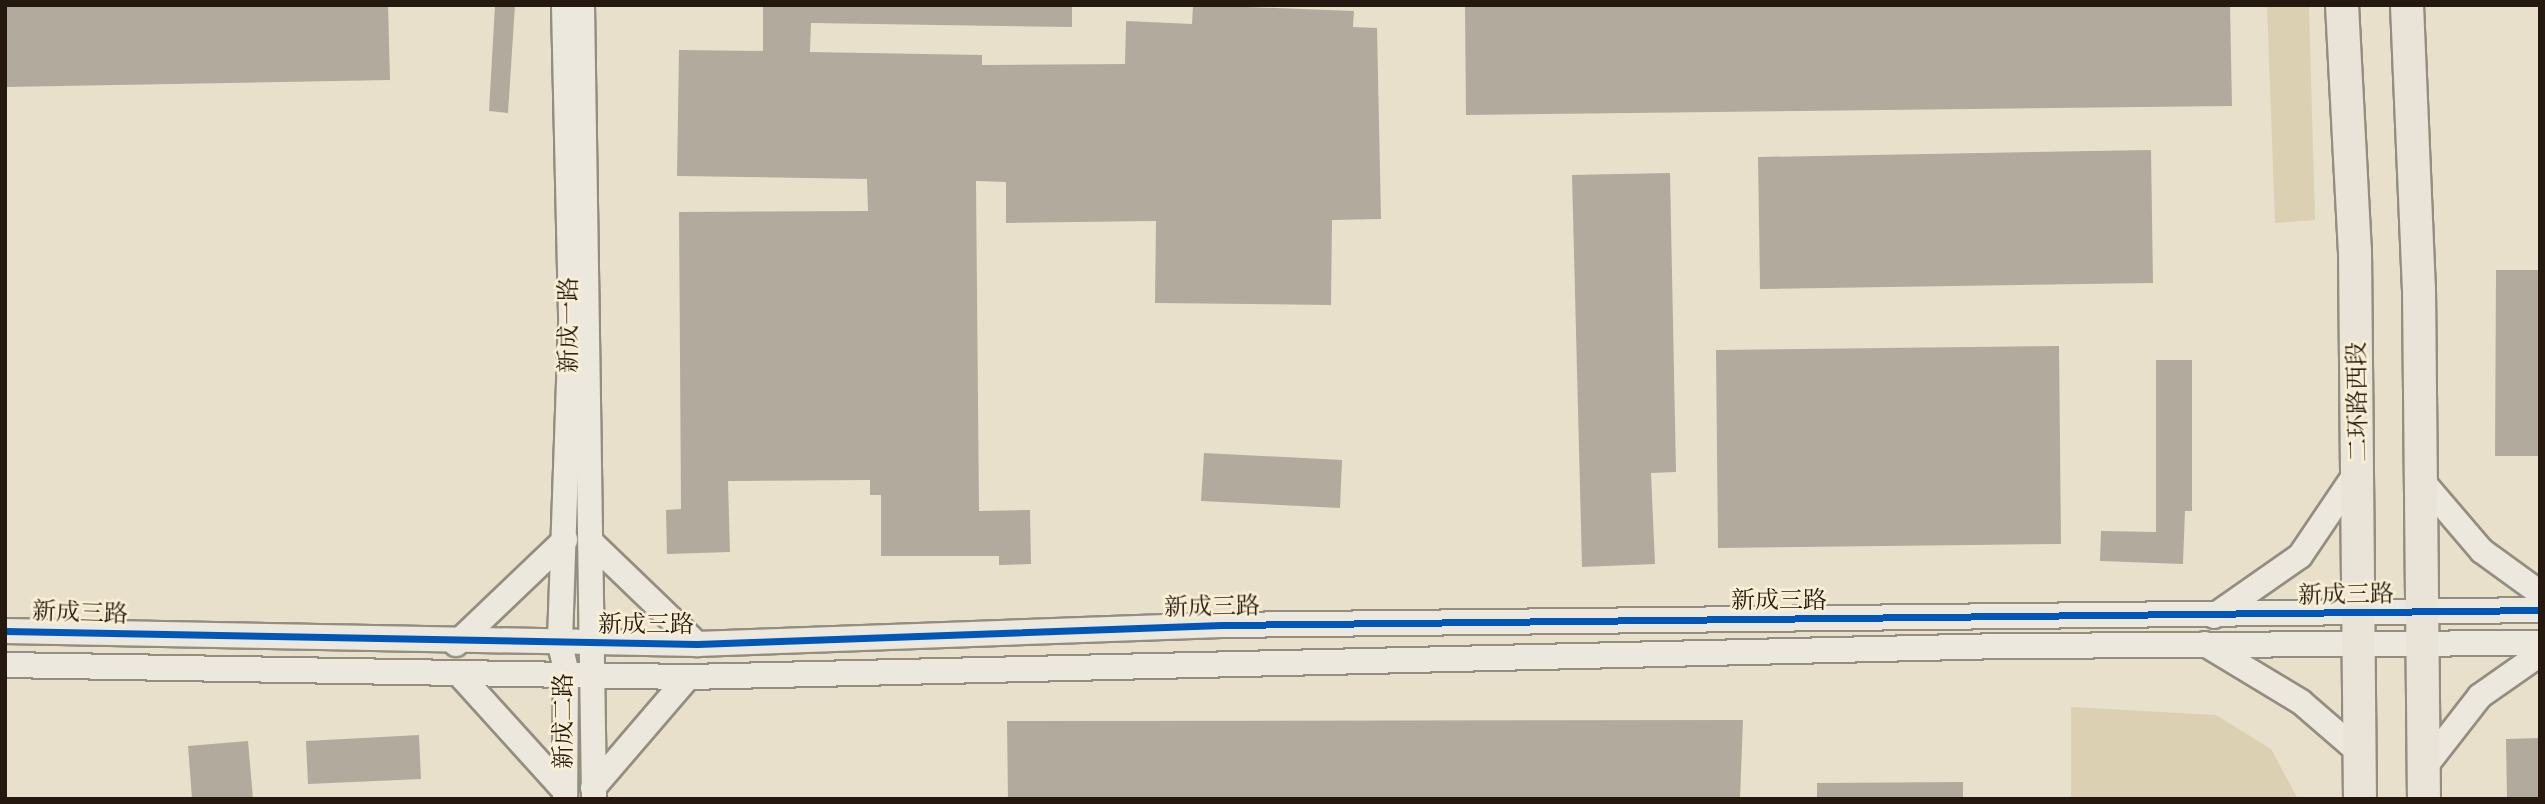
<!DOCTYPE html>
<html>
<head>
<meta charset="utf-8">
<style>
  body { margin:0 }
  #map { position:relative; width:2545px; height:804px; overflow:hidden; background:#e9e0cb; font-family:Alegreya,"Noto Serif SC",serif }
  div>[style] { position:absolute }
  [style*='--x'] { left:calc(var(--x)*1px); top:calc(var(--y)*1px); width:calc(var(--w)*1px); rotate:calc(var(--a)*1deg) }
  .green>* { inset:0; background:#dcd0b3 }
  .building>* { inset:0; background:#b2ab9d }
  .roads { filter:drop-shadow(2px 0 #948e81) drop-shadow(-2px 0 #948e81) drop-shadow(0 2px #948e81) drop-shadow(0 -2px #948e81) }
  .tertiary>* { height:24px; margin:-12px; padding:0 12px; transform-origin:12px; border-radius:12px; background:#ece8de }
  .primary>* { height:32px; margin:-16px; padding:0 16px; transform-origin:16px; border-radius:16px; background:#eae4d8 }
  .cycleway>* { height:7px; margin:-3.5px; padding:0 3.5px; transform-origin:3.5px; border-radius:3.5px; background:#0057b8 }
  span { translate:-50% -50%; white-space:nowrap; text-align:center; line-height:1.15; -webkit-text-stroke:5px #f9efd5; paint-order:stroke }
  .street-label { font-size:24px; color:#25190f }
  .frame { position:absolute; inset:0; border:7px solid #25190f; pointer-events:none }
</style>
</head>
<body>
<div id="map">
  <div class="green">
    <i style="clip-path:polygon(2267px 5px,2309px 5px,2315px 220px,2275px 223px)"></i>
    <i style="clip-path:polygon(2071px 707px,2216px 715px,2271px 749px,2298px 799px,2071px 799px)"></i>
  </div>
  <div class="building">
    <i style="clip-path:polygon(5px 5px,388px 5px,390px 80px,5px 87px)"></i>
    <i style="clip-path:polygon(495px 5px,515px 5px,508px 113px,489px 111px)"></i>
    <i style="clip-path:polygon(763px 5px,1072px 5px,1072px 27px,811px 23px,810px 52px,982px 55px,982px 65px,1125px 64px,1126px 21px,1192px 24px,1193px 5px,1354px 11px,1353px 27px,1377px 28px,1381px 219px,1332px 220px,1331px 305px,1155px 303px,1156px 221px,1006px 223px,1006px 182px,976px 181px,979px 511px,1030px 510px,1031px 564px,999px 565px,999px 556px,881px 556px,881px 495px,870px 495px,870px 480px,728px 481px,730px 552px,667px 554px,666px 510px,681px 509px,679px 212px,868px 211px,867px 179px,677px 176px,679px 50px,763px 51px)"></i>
    <i style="clip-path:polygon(1465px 5px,2230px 5px,2232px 106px,1466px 115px)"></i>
    <i style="clip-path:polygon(2151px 150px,2153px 283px,1760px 289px,1758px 157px)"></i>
    <i style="clip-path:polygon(1670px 173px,1676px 472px,1651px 473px,1655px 564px,1582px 567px,1572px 175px)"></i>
    <i style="clip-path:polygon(2496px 270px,2540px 270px,2540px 456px,2495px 456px)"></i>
    <i style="clip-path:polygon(2059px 346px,2061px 544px,1718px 548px,1716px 350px)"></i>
    <i style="clip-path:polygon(2156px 360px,2192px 360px,2192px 511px,2185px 511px,2183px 564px,2100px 561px,2101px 531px,2156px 532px)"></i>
    <i style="clip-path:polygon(1204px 453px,1342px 460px,1340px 508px,1201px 501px)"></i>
    <i style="clip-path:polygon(1743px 720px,1740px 799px,1008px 799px,1007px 721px)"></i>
    <i style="clip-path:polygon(419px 735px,421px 779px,308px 784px,306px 741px)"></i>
    <i style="clip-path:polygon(2540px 738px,2540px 799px,2507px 799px,2506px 739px)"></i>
    <i style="clip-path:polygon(248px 741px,253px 799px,192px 799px,188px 746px)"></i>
    <i style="clip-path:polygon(1963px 782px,1963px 799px,1817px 799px,1817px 783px)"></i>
  </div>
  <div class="roads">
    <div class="tertiary">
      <i style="--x:564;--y:5;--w:320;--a:88.7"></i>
      <i style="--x:571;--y:325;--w:319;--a:92"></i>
      <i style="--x:560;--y:644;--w:28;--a:77"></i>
      <i style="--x:566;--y:671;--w:128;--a:90.4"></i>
      <i style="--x:582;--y:5;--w:794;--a:89.13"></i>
      <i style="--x:2417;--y:475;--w:100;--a:49.5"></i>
      <i style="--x:2482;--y:551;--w:72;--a:35.9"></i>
      <i style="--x:594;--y:545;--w:143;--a:43.9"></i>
      <i style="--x:2214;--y:616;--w:105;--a:-34.9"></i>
      <i style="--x:2300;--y:556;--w:105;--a:-55.9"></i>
      <i style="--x:5;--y:631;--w:692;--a:1.08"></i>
      <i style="--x:697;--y:644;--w:525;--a:-2.07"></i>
      <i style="--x:1222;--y:625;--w:1318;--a:-0.65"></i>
      <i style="--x:456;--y:644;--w:151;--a:-43.7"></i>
      <i style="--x:2205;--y:644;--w:112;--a:31.1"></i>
      <i style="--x:2301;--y:702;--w:78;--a:40.8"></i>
      <i style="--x:5;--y:665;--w:683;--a:1.01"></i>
      <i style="--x:688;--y:677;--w:1316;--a:-1.35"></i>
      <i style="--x:2004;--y:646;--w:536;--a:-0.32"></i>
      <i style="--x:459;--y:674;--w:156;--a:47.8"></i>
      <i style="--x:2424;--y:768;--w:91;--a:-52.1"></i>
      <i style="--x:2480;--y:696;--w:73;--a:-35"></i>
      <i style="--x:593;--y:788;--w:146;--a:-49.4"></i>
    </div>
    <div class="primary">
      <i style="--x:2342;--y:5;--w:246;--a:87"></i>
      <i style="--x:2355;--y:251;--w:548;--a:89.48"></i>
      <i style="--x:2407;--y:5;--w:284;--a:87.6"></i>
      <i style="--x:2419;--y:289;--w:510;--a:89.44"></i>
    </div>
  </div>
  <div class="cycleway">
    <i style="--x:5;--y:631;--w:692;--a:1.08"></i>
    <i style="--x:697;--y:644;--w:525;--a:-2.07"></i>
    <i style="--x:1222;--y:625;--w:1318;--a:-0.65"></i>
  </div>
  <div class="street-label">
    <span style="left:569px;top:325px;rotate:-90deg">新成一路</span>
    <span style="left:2358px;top:402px;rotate:-91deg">二环路西段</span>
    <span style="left:2346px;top:595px;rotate:-1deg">新成三路</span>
    <span style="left:1779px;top:601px">新成三路</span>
    <span style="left:1212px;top:607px;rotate:-1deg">新成三路</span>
    <span style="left:80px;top:613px;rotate:2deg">新成三路</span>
    <span style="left:646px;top:625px">新成三路</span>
    <span style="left:564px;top:721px;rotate:-90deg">新成二路</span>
  </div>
  <div class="frame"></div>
</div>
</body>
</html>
